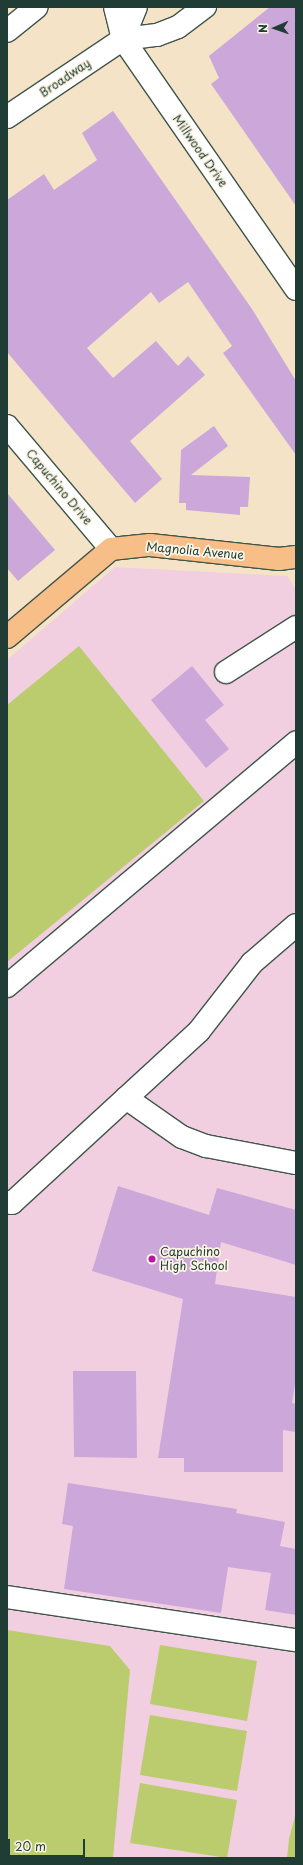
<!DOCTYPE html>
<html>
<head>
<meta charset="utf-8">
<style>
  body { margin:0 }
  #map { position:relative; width:303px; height:1865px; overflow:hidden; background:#f4e3c7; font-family:"Playpen Sans",sans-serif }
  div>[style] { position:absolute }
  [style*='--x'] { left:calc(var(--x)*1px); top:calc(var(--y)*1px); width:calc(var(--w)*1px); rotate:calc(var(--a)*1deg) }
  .built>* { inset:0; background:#f2cfe0 }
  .green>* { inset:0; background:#bbcc6f }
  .building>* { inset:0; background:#cba7da }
  .roads { filter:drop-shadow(1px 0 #3f564a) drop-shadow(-1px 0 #3f564a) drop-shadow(0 1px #3f564a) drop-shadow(0 -1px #3f564a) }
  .minor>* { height:22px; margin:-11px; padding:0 11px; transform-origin:11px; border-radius:11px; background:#fff }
  .major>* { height:22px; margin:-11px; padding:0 11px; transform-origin:11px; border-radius:11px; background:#f7be88 }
  .dots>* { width:11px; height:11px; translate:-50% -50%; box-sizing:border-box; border:2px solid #fcf5e5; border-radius:50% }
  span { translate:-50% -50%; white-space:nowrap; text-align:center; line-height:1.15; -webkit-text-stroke:3.5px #fcf5e5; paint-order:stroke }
  .street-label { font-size:12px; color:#1f3d34 }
  .poi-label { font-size:12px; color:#1f3d34 }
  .left { translate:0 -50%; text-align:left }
  .frame { position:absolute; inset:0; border:8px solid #1f3d34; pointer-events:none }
  .north { position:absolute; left:255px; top:8px; width:40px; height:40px; -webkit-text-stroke:3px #fcf5e5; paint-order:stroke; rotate:268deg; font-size:11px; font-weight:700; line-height:16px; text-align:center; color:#1f3d34 }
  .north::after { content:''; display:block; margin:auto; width:14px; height:18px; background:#1f3d34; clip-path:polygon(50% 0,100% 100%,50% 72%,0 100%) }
  .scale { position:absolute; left:8px; top:1839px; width:77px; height:18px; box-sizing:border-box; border:2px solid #1f3d34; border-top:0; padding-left:5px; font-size:12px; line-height:14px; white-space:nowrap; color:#1f3d34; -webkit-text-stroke:3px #fcf5e5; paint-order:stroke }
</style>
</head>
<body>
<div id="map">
  <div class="built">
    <i style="clip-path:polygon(115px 567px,287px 576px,296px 589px,296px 1858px,7px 1858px,7px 660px)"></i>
  </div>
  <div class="green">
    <i style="clip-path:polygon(79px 646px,204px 801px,7px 962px,7px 705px)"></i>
    <i style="clip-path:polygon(7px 1630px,110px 1646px,130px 1670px,113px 1858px,7px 1858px)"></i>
    <i style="clip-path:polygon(160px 1645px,257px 1661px,247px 1721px,150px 1704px)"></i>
    <i style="clip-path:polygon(150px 1715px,247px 1731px,237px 1791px,140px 1775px)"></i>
    <i style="clip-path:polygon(140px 1783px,237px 1800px,227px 1858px,130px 1843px)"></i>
    <i style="clip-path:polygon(296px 1812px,296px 1858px,287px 1858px,289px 1839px)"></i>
  </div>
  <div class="building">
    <i style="clip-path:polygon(270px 7px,296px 7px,296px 206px,211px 84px,219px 78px,209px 56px)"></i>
    <i style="clip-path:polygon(113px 111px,252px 309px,296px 381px,296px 455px,223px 353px,232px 346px,188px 282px,159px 303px,151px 292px,87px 348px,113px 378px,156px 341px,178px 366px,188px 356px,205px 375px,130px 441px,162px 479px,135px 503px,7px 352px,7px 200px,44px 174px,54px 190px,97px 160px,82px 133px)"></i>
    <i style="clip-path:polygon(214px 426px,228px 446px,191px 475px,250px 477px,248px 507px,240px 507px,240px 515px,186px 510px,186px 503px,179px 503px,181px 450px)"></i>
    <i style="clip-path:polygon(7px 493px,55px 550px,18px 581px,7px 568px)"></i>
    <i style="clip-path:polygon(192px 666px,224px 705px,205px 720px,229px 749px,206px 768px,151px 700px)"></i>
    <i style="clip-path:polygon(118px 1186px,209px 1215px,217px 1188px,296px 1210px,296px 1265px,221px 1242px,215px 1284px,296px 1297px,296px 1378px,292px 1403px,296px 1404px,296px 1432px,283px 1430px,283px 1472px,184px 1472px,184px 1458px,158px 1458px,183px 1299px,92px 1271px)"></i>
    <i style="clip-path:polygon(73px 1371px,136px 1371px,137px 1458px,74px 1457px)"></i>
    <i style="clip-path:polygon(68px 1483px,237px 1509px,236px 1513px,285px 1522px,280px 1546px,296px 1549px,296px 1615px,265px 1610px,271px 1573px,228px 1567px,221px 1613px,64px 1589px,73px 1526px,62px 1524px)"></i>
  </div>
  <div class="roads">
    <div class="minor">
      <i style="--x:115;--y:7;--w:33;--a:76"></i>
      <i style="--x:123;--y:39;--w:304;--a:55.3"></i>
      <i style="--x:7;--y:31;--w:38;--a:-39"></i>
      <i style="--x:123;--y:39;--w:35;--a:-68"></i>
      <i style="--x:7;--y:117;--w:140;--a:-33.9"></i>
      <i style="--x:123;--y:39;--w:34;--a:-7"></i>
      <i style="--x:157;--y:35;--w:22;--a:-21"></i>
      <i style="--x:178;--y:27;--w:34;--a:-37"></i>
      <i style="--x:7;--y:426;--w:161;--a:49.8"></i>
      <i style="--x:226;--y:672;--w:83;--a:-32.7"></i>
      <i style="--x:7;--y:986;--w:378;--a:-40.1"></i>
      <i style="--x:126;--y:1098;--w:68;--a:34.9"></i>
      <i style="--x:182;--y:1137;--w:26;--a:21"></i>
      <i style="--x:206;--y:1146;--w:92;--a:10.7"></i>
      <i style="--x:7;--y:1202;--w:5;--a:11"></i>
      <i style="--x:12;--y:1203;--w:254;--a:-42.6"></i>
      <i style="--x:199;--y:1031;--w:86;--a:-52.1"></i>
      <i style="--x:252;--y:963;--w:58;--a:-40.8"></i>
      <i style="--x:7;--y:1597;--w:292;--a:8.5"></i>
    </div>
    <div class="major">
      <i style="--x:7;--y:637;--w:136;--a:-40.2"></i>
      <i style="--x:111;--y:549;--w:39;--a:-6"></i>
      <i style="--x:150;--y:545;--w:130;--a:6.2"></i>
      <i style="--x:279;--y:559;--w:17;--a:-7"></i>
    </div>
  </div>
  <div class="dots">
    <i style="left:152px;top:1259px;background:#b5179e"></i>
  </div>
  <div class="street-label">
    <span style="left:65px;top:78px;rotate:-34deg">Broadway</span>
    <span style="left:200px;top:151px;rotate:55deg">Millwood Drive</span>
    <span style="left:59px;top:487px;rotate:50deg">Capuchino Drive</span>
    <span style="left:195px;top:551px;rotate:5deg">Magnolia Avenue</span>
  </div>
  <div class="poi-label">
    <span class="left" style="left:160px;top:1259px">Capuchino<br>High School</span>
  </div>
  <div class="frame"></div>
  <div class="north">N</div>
  <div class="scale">20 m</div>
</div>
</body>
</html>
